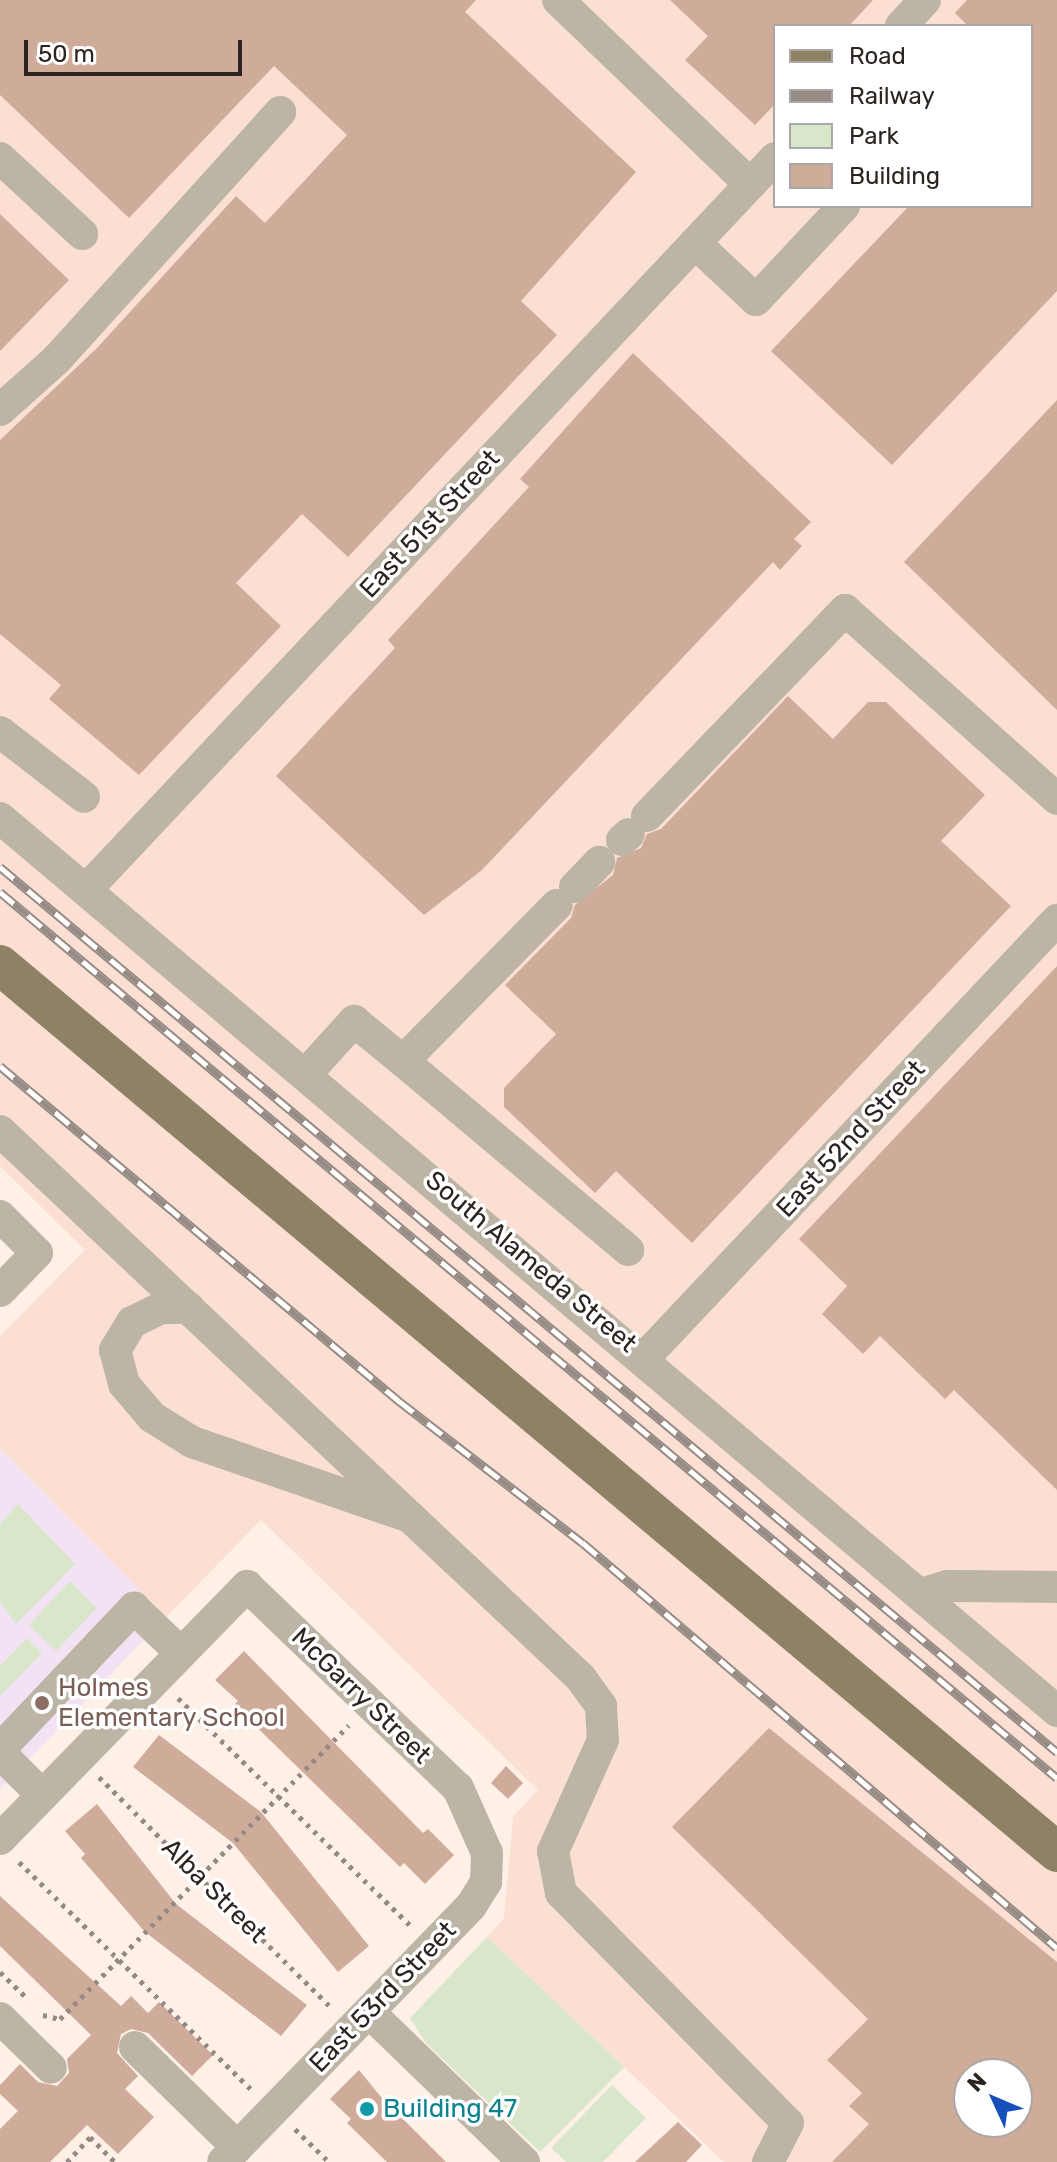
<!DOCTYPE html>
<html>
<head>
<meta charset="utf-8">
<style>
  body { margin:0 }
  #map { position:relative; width:1057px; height:2162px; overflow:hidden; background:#feefe7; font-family:Rubik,sans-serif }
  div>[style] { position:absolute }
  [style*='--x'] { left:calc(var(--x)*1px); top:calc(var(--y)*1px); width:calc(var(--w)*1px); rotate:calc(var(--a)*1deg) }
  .built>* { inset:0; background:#fadfd2 }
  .education>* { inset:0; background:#f3e2f4 }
  .green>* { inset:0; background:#d8e7c9 }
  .building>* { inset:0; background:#cfac9a }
  .path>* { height:5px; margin-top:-2.5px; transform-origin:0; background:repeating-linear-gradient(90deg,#948984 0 4px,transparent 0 10px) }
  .minor>* { height:32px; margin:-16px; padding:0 16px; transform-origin:16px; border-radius:16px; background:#bcb5a6 }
  .major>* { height:40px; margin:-20px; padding:0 20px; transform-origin:20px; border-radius:20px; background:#8f8166 }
  .rail>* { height:9px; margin-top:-4.5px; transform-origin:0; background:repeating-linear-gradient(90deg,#fff 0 18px,#968b85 0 36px); box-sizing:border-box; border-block:2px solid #968b85 }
  .dots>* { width:22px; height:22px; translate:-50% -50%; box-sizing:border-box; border:4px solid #fff; border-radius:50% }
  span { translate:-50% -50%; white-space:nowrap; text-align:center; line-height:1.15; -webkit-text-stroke:7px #fff; paint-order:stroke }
  .street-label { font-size:26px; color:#2b2421 }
  .education-label { font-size:26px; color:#785e54 }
  .left { translate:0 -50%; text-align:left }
  .culture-label { font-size:26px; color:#0d838f }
  .legend { position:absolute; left:773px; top:24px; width:260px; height:184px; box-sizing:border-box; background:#fff; border:2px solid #aaa7a6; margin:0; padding:10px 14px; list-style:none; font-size:24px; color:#2b2421 }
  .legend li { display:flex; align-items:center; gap:16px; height:40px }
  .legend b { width:40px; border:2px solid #aaa7a6 }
  .north { position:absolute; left:953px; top:2058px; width:80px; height:80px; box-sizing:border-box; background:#fff; border:2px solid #aaa7a6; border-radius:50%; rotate:314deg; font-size:22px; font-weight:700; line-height:32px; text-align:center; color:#2b2421 }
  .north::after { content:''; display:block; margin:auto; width:28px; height:36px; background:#1550bb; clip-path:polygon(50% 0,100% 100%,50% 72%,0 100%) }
  .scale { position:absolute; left:24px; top:40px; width:218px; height:36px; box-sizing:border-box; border:4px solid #2b2421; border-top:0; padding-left:10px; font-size:24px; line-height:28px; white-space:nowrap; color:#2b2421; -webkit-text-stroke:6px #fff; paint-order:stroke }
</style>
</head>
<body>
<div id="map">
  <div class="built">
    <i style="clip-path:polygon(evenodd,0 0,1057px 0,1057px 2162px,724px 2162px,487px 1937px,504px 1918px,513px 1817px,538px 1790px,261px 1520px,166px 1617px,0 1449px,0 1336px,85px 1250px,0 1166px,0 0,775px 26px,1031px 26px,1031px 206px,775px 206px,775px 26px,0 0,969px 2074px,1017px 2074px,1017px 2122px,969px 2122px,969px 2074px)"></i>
  </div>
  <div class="education">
    <i style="clip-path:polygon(0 1449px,166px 1617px,0 1789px)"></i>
  </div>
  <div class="green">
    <i style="clip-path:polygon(18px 1504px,75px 1564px,16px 1624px,0 1602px,0 1524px)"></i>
    <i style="clip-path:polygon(70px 1581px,97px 1608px,56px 1651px,29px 1625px)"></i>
    <i style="clip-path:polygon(27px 1638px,42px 1653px,0 1696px,0 1666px)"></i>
    <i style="clip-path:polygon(487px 1937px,624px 2067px,540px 2152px,426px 2043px,410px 2018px)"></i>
    <i style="clip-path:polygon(612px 2085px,646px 2118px,603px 2162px,566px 2162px,551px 2148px)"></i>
  </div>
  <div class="building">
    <i style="clip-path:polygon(0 0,476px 0,465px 12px,636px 172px,521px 301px,557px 335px,348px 557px,302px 514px,236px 583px,281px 626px,139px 775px,49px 699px,61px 685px,0 634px,0 440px,97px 348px,236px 196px,265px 223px,347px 135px,274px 66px,129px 218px,0 95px)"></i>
    <i style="clip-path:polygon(670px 0,873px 0,849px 26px,775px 26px,775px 104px,755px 125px,685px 60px,708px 36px)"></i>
    <i style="clip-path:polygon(967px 0,1057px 0,1057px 291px,892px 465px,771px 351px,909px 206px,1031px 206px,1031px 26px,968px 26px,955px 13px)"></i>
    <i style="clip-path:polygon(0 214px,69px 280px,0 351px)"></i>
    <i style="clip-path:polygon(633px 353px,811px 522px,794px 539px,802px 546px,780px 570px,773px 562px,482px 870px,424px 915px,276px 776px,395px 648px,388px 640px,529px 487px,520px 479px)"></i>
    <i style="clip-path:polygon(1057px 400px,1057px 710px,904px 562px)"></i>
    <i style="clip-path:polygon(788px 696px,833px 739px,868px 702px,886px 702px,985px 795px,941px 841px,1011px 906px,692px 1243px,616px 1171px,595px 1193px,504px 1107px,504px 1088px,556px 1034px,505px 985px,571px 918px,575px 905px,613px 875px,617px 858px,641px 848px,647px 834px,661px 829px)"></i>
    <i style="clip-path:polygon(1057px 966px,1057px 1490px,954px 1390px,945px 1399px,880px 1336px,863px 1354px,822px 1314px,847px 1286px,799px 1239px)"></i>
    <i style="clip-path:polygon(244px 1651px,423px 1833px,428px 1829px,454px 1855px,425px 1884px,404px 1863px,400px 1867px,234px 1705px,238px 1701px,215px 1680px)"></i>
    <i style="clip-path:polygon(evenodd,769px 1728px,1057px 1962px,1057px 2162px,832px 2162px,869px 2124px,849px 2106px,862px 2093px,827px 2060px,868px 2019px,672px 1827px,769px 1728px,969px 2074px,1017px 2074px,1017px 2122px,969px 2122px,969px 2074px)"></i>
    <i style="clip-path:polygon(159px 1735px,261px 1812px,369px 1946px,338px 1972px,233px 1843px,133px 1767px)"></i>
    <i style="clip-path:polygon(506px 1766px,523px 1783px,508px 1799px,491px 1783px)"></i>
    <i style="clip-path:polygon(97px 1804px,176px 1904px,307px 2005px,281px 2036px,145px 1932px,81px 1858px,85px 1854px,65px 1831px)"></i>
    <i style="clip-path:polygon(0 1896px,121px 2006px,131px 1996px,148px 2013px,159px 2002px,213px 2055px,192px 2076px,148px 2033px,131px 2029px,121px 2034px,117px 2053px,138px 2076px,125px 2089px,154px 2117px,118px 2154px,87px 2125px,50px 2162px,0 2162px,0 2129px,18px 2111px,0 2094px,0 2085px,20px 2064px,38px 2082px,57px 2086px,69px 2073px,67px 2059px,91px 2035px,0 1946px)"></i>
    <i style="clip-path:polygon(359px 2070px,381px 2097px,446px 2162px,387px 2162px,347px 2123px,351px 2119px,330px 2099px)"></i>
    <i style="clip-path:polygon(678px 2122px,702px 2145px,686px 2162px,635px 2162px)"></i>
  </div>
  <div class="path">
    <i style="--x:178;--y:1698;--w:325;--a:44.4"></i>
    <i style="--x:99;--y:1777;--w:330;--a:44.8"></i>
    <i style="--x:19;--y:1862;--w:325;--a:44.4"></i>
    <i style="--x:0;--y:1972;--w:35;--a:44"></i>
    <i style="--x:43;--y:2015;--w:17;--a:13"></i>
    <i style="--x:60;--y:2019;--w:412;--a:-45.5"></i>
    <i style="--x:295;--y:2129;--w:47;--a:44.1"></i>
    <i style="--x:67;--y:2162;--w:34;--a:-47"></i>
    <i style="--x:90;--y:2137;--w:35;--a:45"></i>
  </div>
  <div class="minor">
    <i style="--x:558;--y:0;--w:266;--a:43.8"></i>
    <i style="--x:901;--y:26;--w:35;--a:-47"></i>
    <i style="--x:0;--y:158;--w:112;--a:42.8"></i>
    <i style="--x:695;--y:243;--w:83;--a:43.1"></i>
    <i style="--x:756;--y:300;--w:129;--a:-46.9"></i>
    <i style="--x:0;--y:410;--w:76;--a:-41.8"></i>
    <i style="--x:57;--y:359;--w:333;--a:-47.9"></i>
    <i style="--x:0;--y:732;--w:106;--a:37.7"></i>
    <i style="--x:647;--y:816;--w:286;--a:-46.1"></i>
    <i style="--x:845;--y:610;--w:284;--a:41.7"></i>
    <i style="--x:0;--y:818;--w:1384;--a:40.19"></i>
    <i style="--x:622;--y:840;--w:9;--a:-41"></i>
    <i style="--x:575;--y:887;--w:35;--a:-46"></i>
    <i style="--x:86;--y:890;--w:1005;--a:-46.73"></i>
    <i style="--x:403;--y:1061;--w:294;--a:40"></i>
    <i style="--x:306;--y:1074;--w:72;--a:-47.8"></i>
    <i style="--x:354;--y:1021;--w:63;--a:39.2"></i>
    <i style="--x:403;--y:1061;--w:219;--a:-45.4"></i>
    <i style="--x:0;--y:1131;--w:797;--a:43.27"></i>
    <i style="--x:580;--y:1677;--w:36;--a:54"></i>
    <i style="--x:601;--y:1706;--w:34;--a:87"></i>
    <i style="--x:603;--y:1740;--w:122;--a:114.2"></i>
    <i style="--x:553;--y:1851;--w:43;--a:79.2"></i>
    <i style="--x:561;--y:1893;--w:323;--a:45.4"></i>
    <i style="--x:788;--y:2123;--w:44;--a:117.1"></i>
    <i style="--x:0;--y:1216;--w:52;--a:45"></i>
    <i style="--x:37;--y:1253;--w:53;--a:134.2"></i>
    <i style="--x:189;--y:1308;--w:28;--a:180"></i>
    <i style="--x:161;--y:1308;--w:32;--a:154"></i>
    <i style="--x:132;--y:1322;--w:33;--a:121"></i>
    <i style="--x:115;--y:1350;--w:35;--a:75"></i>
    <i style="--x:124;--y:1384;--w:43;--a:49.7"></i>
    <i style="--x:152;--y:1417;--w:47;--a:32"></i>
    <i style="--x:192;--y:1442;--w:231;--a:19"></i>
    <i style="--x:645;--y:1357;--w:601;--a:-46.69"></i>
    <i style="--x:921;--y:1594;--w:27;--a:-17"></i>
    <i style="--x:947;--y:1586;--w:110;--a:0.5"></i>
    <i style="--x:0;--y:1749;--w:195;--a:-46.5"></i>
    <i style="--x:134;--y:1608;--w:65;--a:43.8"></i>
    <i style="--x:0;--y:1753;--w:59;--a:45"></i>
    <i style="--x:0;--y:1839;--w:354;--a:-45.7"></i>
    <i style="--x:247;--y:1586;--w:292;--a:43.8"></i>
    <i style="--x:458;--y:1788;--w:71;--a:66"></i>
    <i style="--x:487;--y:1853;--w:29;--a:92"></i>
    <i style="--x:486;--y:1882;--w:28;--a:122"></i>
    <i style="--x:471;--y:1906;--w:356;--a:134.1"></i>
    <i style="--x:369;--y:2012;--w:216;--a:44.1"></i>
    <i style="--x:0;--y:2018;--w:71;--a:44.4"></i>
    <i style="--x:135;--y:2047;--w:143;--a:44.4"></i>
  </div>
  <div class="major">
    <i style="--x:0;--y:965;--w:1380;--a:40"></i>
  </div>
  <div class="rail">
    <i style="--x:0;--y:867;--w:1379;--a:39.94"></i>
    <i style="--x:0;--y:892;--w:1379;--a:39.97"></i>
    <i style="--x:0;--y:1066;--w:521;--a:40.02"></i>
    <i style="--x:399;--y:1401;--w:232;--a:37.7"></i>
    <i style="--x:583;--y:1543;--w:623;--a:40.51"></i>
  </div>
  <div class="dots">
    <i style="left:42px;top:1703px;background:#8d6e63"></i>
    <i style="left:367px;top:2109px;background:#0f9aa8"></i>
  </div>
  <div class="street-label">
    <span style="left:430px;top:524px;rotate:-47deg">East 51st Street</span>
    <span style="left:851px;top:1139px;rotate:-47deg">East 52nd Street</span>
    <span style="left:531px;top:1262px;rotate:40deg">South Alameda Street</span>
    <span style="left:361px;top:1696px;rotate:44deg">McGarry Street</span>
    <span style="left:214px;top:1891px;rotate:45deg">Alba Street</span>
    <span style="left:383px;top:1997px;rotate:-46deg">East 53rd Street</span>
  </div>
  <div class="education-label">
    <span class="left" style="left:58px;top:1703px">Holmes<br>Elementary School</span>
  </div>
  <div class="culture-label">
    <span class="left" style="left:383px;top:2109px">Building 47</span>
  </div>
  <ul class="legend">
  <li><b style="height:10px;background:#8f8166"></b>Road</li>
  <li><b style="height:10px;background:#968b85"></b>Railway</li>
  <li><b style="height:22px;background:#d8e7c9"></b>Park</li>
  <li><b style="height:22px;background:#cfac9a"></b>Building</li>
  </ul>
  <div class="north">N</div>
  <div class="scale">50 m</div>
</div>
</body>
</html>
